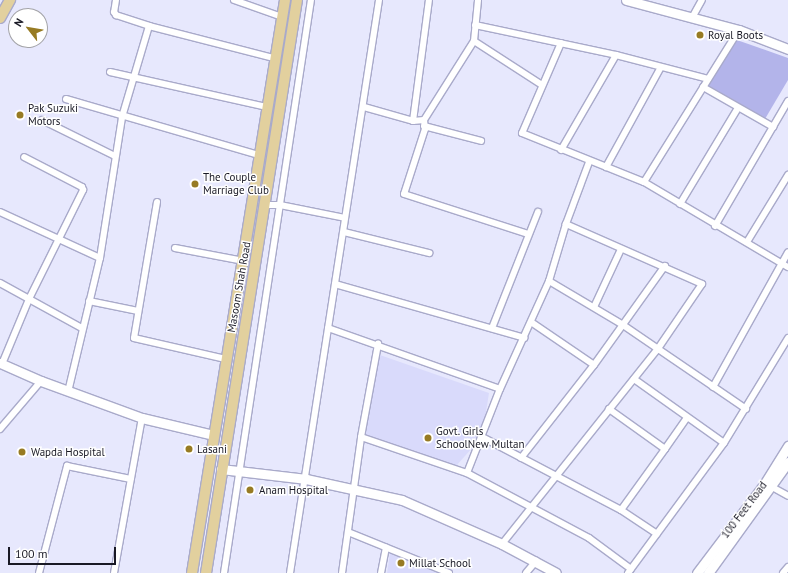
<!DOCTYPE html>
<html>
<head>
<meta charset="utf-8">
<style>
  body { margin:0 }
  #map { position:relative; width:788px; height:573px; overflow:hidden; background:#e7e8fd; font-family:"PT Sans",sans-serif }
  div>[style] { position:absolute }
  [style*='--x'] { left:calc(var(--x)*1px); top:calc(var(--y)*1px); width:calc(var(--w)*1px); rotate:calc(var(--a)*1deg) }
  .built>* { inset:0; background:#d9dafb }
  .green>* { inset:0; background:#b3b4ea }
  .roads { filter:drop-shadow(1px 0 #a9aaca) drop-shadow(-1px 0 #a9aaca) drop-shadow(0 1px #a9aaca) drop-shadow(0 -1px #a9aaca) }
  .street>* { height:6px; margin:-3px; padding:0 3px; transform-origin:3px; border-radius:3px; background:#fff }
  .secondary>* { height:9px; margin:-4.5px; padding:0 4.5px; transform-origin:4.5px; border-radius:4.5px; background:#fff }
  .primary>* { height:10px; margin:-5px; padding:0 5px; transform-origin:5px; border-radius:5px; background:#e2d09e }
  .dots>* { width:11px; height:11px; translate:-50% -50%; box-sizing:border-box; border:2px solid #fff; border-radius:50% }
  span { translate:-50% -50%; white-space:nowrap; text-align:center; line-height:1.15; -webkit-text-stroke:3px #fff; paint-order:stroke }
  .poi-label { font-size:11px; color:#191925 }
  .left { translate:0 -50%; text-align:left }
  .street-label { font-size:11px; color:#191925 }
  .north { position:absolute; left:8px; top:8px; width:40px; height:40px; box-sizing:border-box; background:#fff; border:1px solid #a3a3a8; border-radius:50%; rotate:301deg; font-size:11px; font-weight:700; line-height:16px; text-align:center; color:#191925 }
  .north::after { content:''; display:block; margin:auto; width:14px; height:18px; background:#977b23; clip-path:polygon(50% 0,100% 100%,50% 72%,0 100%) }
  .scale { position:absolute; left:8px; top:547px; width:108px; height:18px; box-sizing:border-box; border:2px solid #191925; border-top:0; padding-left:5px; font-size:12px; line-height:14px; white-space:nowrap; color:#191925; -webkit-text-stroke:3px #fff; paint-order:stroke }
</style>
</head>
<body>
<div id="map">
  <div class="built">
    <i style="clip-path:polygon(377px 354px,489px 393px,482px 437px,456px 466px,365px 435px)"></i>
    <i style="clip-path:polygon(390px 553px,438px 573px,387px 573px)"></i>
  </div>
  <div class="green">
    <i style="clip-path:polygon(734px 39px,788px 58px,788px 80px,762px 124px,701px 90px)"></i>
  </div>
  <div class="roads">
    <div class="street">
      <i style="--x:116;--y:0;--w:12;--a:99"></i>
      <i style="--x:114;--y:12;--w:4;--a:56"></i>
      <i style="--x:116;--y:15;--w:35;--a:18"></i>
      <i style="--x:149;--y:26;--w:129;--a:14.4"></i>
      <i style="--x:234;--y:0;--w:51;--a:19.5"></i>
      <i style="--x:693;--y:16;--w:18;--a:-61"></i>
      <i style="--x:475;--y:25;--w:144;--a:12"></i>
      <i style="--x:616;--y:55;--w:95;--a:14.6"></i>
      <i style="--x:474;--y:41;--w:81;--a:32.9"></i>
      <i style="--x:561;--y:43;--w:98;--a:113.4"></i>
      <i style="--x:522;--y:133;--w:131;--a:21.9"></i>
      <i style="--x:644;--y:182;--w:167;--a:30.6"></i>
      <i style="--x:110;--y:72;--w:160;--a:12.6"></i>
      <i style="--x:703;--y:87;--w:81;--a:29.7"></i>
      <i style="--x:66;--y:99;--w:201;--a:16.2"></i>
      <i style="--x:364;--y:107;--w:51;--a:15.9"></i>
      <i style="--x:413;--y:121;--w:11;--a:-5"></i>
      <i style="--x:424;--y:120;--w:93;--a:-57.7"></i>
      <i style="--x:474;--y:41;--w:41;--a:-84.4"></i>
      <i style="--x:42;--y:120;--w:81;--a:26.3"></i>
      <i style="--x:424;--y:120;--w:9;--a:84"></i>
      <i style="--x:425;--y:129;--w:68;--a:107.9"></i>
      <i style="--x:404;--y:194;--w:130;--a:17.9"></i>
      <i style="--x:413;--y:121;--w:122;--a:-82.5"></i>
      <i style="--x:424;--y:126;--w:59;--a:14.7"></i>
      <i style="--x:561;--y:150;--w:110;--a:-59.9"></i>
      <i style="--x:606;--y:167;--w:114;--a:-61.2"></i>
      <i style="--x:644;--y:182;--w:179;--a:-58"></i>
      <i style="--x:157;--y:202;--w:138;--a:99.6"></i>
      <i style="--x:134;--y:338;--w:94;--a:12.9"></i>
      <i style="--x:680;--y:204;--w:112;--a:-58.9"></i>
      <i style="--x:266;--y:205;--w:14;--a:0"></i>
      <i style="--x:280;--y:205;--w:66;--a:11.3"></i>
      <i style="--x:0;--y:212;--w:110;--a:24.7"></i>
      <i style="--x:715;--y:226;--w:145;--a:-59.7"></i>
      <i style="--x:344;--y:232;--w:88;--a:13.9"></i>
      <i style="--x:747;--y:242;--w:79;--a:-58.5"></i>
      <i style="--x:175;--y:248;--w:70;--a:10.7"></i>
      <i style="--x:549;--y:281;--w:86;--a:30.7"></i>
      <i style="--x:623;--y:325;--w:149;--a:34.3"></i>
      <i style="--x:0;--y:283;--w:94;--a:28.8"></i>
      <i style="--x:335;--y:284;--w:197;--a:15.9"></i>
      <i style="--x:89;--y:301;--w:50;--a:11.5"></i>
      <i style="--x:594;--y:307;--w:64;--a:-65"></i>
      <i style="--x:531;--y:322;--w:76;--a:34.3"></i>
      <i style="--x:328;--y:328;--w:182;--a:19.5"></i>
      <i style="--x:492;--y:328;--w:125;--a:-68.4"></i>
      <i style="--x:2;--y:364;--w:70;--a:-67.4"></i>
      <i style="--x:29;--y:299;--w:122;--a:-63.6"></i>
      <i style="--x:83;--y:190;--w:3;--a:-108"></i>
      <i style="--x:82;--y:187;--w:65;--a:-152.7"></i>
      <i style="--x:634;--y:379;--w:110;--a:35.4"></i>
      <i style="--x:713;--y:387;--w:154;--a:-60.9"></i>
      <i style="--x:68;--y:392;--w:138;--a:-76.6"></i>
      <i style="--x:100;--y:258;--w:143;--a:-81.1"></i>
      <i style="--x:122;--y:117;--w:95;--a:-73.5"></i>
      <i style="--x:0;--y:429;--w:63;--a:-49.5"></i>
      <i style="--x:361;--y:437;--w:112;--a:18.8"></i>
      <i style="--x:467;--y:473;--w:138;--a:28"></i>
      <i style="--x:589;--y:538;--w:52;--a:36.4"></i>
      <i style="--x:482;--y:437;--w:157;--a:27.7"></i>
      <i style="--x:621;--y:510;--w:75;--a:-54.2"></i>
      <i style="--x:665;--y:449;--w:69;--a:-144.5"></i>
      <i style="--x:665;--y:449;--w:38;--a:-55"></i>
      <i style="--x:521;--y:458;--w:118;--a:-51.9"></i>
      <i style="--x:594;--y:365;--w:122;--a:-54.4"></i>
      <i style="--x:467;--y:473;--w:90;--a:-68.6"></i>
      <i style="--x:500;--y:389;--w:119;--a:-65.6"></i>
      <i style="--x:549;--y:281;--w:59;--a:-73.4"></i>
      <i style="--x:772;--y:487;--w:18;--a:29"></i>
      <i style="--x:621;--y:510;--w:43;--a:33.7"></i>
      <i style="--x:348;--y:532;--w:109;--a:22.1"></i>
      <i style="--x:502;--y:544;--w:248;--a:-51.4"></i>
      <i style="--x:657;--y:350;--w:80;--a:-55.7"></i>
      <i style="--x:702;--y:284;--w:149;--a:-156.2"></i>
      <i style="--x:566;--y:224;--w:66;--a:-69.6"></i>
      <i style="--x:39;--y:573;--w:111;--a:-75.3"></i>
      <i style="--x:67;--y:466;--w:65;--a:11.5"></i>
      <i style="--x:114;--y:573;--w:158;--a:-79.8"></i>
      <i style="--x:224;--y:573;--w:580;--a:-81.37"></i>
      <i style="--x:290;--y:573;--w:580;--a:-81.17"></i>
      <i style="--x:342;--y:573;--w:137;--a:-82"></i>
      <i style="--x:361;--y:437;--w:95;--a:-79.6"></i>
      <i style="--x:381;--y:573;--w:26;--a:-79"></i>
      <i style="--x:526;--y:573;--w:16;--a:-50"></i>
      <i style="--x:628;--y:573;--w:162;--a:-53.6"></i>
      <i style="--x:724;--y:443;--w:123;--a:-58.6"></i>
      <i style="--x:783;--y:573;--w:8;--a:-50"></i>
    </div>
    <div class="secondary">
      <i style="--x:626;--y:0;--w:117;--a:14.9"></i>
      <i style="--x:739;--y:30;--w:53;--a:21.2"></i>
      <i style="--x:0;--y:363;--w:45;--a:23.7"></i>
      <i style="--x:41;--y:381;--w:108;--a:20.1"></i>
      <i style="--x:142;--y:418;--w:74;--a:13.3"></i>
      <i style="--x:221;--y:469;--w:86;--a:6.7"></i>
      <i style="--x:306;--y:479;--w:98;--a:12.3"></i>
      <i style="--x:402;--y:500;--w:109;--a:23.7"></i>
      <i style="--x:502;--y:544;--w:61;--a:28.2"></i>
      <i style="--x:697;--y:573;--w:113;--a:-52.9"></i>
      <i style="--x:765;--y:483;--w:44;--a:-58.1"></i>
      <i style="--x:708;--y:573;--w:137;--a:-54.2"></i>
    </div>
    <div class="primary">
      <i style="--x:0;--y:18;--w:21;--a:-61"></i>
      <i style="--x:192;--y:573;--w:580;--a:-80.78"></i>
      <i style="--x:206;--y:573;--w:580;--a:-80.98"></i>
    </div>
  </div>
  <div class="dots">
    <i style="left:700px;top:35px;background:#977b23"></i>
    <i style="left:20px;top:115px;background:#977b23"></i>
    <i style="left:195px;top:184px;background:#977b23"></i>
    <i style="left:428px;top:438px;background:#977b23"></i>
    <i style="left:189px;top:449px;background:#977b23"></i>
    <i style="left:22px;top:452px;background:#977b23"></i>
    <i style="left:250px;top:490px;background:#977b23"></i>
    <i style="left:401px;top:563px;background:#977b23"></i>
  </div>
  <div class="poi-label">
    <span class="left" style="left:708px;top:35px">Royal Boots</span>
    <span class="left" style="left:28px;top:115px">Pak Suzuki<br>Motors</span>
    <span class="left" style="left:203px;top:184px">The Couple<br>Marriage Club</span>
    <span class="left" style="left:436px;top:438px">Govt. Girls<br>SchoolNew Multan</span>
    <span class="left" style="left:197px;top:449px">Lasani</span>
    <span class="left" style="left:31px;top:452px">Wapda Hospital</span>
    <span class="left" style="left:259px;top:490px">Anam Hospital</span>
    <span class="left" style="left:409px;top:563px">Millat School</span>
  </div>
  <div class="street-label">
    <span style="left:239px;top:287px;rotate:-80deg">Masoom Shah Road</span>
    <span style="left:744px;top:510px;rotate:-53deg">100 Feet Road</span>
  </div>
  <div class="north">N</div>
  <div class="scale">100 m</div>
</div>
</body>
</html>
